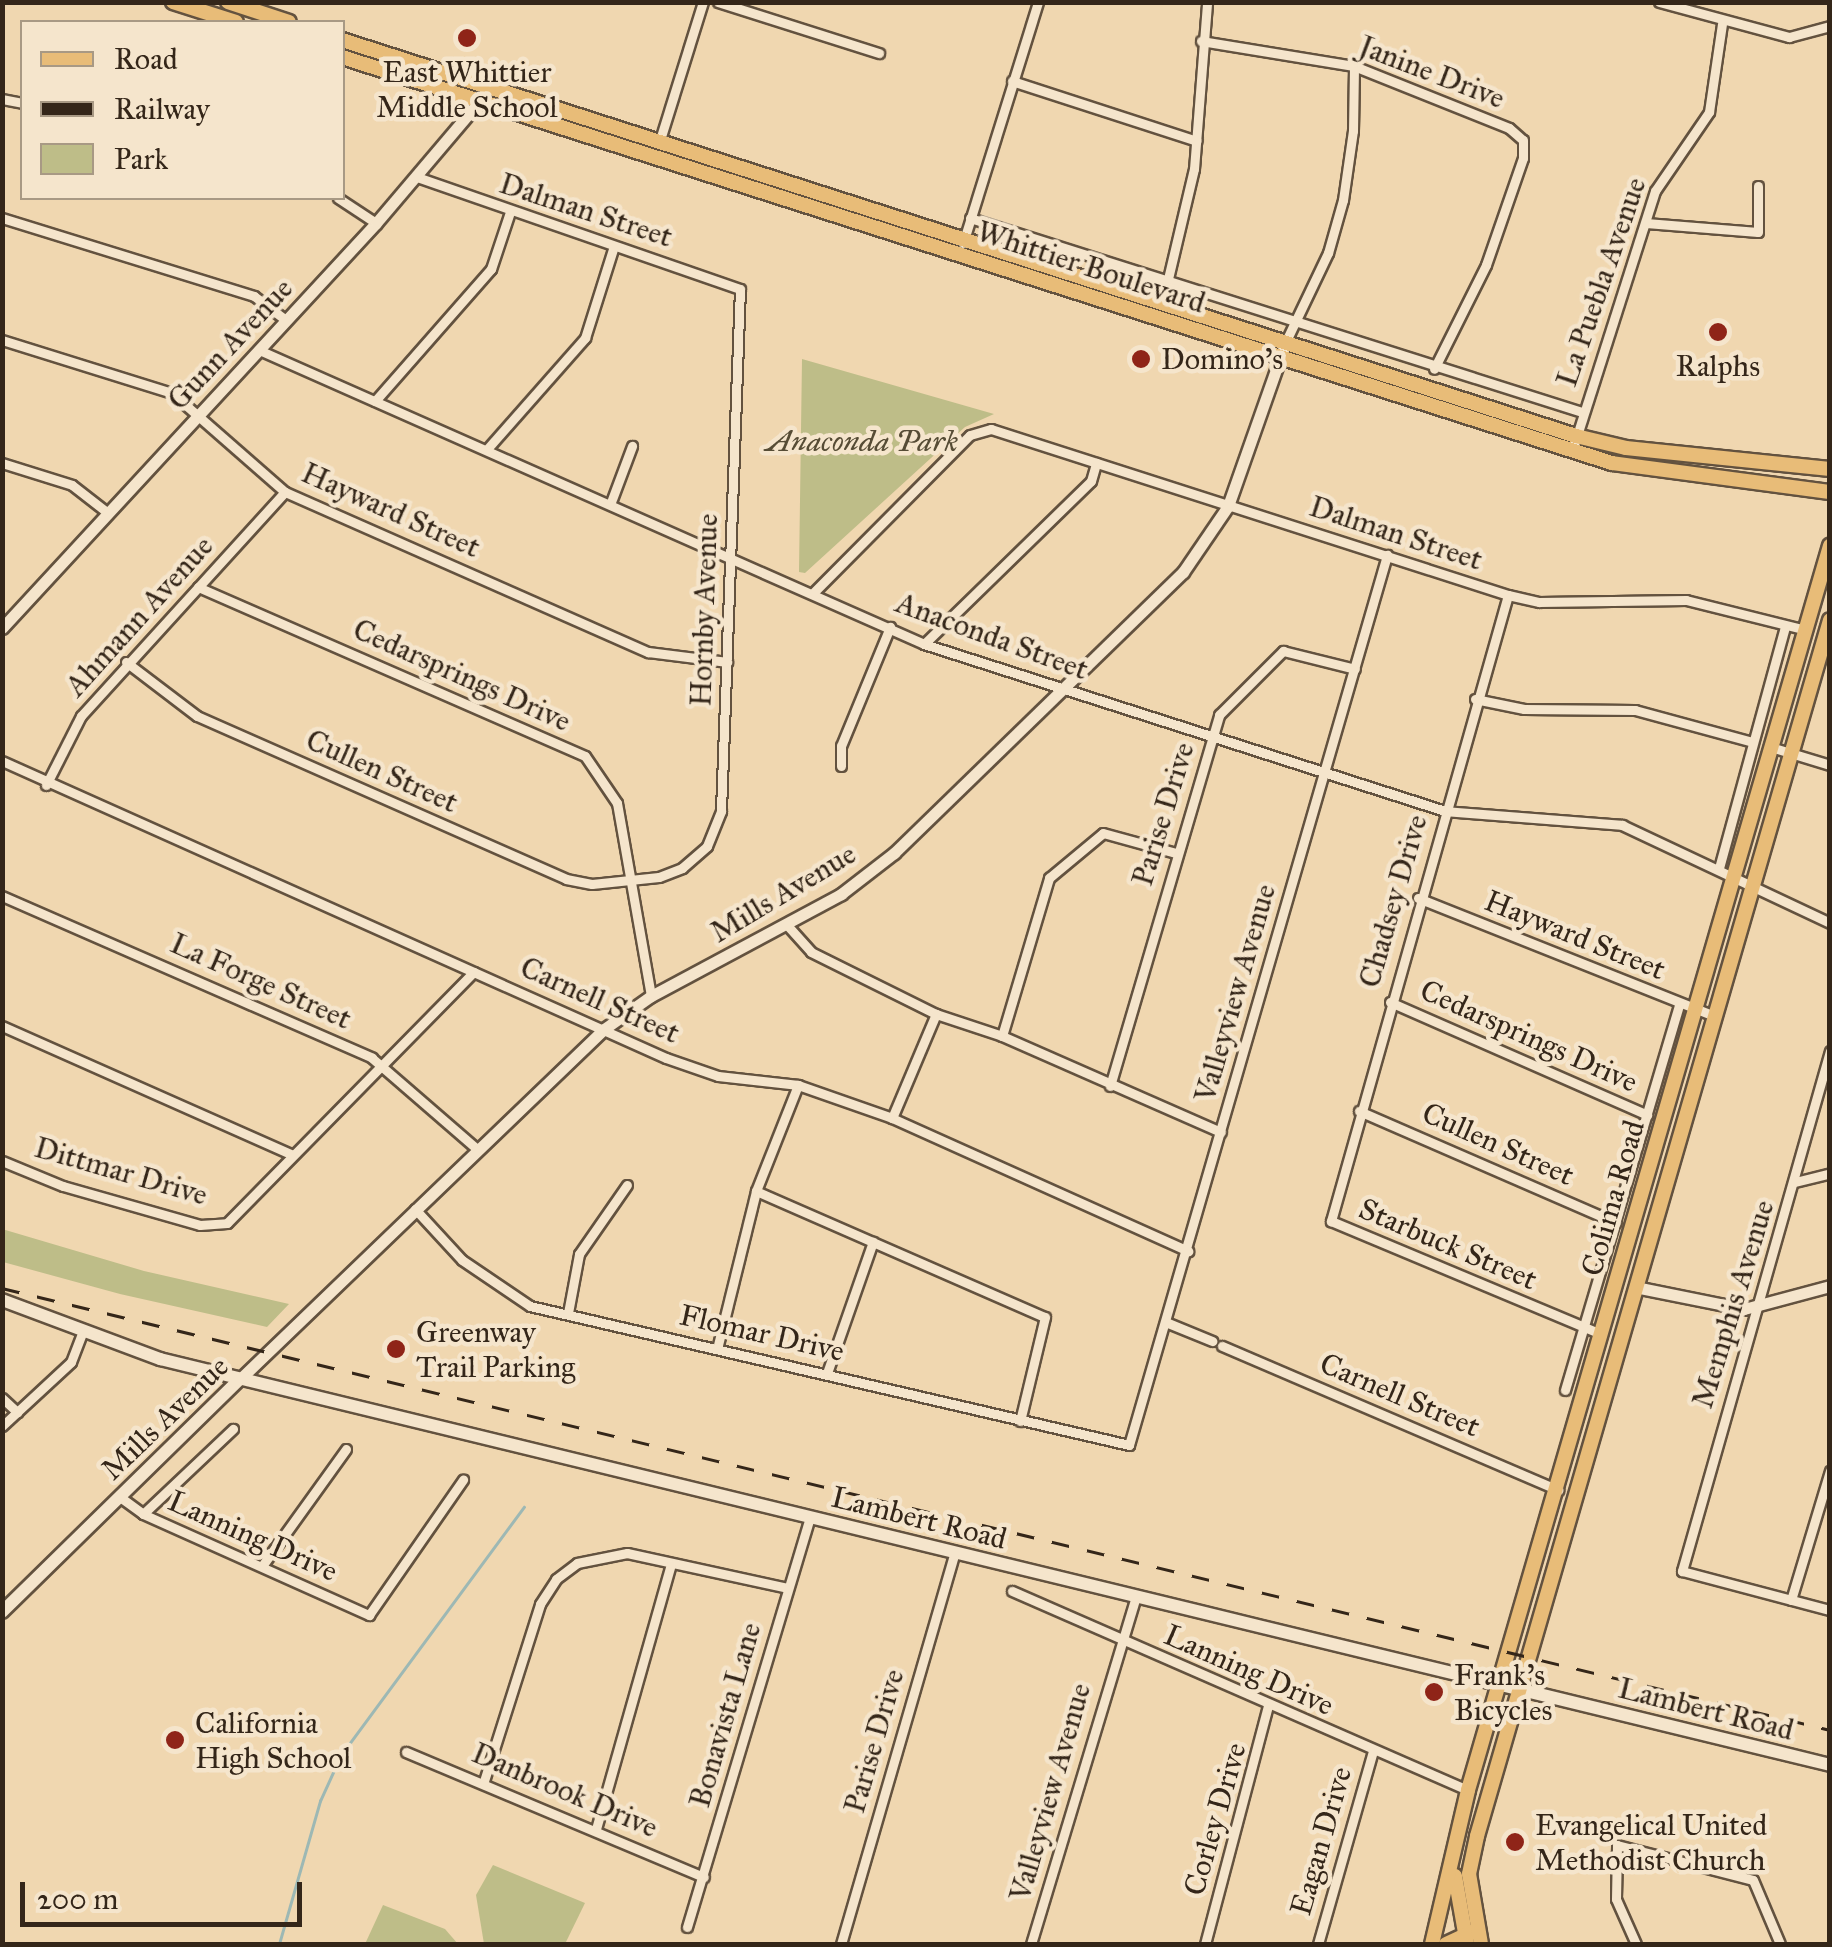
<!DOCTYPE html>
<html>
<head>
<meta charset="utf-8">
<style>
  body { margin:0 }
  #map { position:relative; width:1832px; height:1947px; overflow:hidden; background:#f0d7b0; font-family:"IM FELL Great Primer",serif }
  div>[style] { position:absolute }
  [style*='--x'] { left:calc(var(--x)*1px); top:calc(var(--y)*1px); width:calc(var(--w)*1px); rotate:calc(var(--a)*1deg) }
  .green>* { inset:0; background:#bebd88 }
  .stream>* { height:2.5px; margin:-1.25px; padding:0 1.25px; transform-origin:1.25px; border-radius:1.25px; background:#9db8b4 }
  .roads { filter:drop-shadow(2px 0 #63523f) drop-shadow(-2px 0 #63523f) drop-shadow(0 2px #63523f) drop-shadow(0 -2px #63523f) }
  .minor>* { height:9px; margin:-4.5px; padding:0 4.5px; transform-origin:4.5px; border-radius:4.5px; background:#f5e5cc }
  .tertiary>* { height:11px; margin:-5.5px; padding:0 5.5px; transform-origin:5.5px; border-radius:5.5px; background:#f5e5cc }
  .secondary>* { height:12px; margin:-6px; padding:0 6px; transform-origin:6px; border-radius:6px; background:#f5e5cc }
  .primary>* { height:14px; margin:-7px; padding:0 7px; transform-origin:7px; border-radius:7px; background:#e8bc78 }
  .rail>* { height:2.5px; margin-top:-1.25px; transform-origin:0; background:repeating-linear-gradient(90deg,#342619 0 18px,transparent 0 36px) }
  .dots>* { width:28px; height:28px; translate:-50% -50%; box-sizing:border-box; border:5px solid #f5e5cc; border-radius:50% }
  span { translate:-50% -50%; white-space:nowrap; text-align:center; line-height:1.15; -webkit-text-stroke:9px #f5e5cc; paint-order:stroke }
  .poi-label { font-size:30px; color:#342619 }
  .left { translate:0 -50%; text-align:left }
  .street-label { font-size:30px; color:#342619 }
  .park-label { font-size:30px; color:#564c35; font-style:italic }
  .frame { position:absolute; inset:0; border:5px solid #342619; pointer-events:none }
  .legend { position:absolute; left:20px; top:20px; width:325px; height:180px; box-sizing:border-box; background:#f5e5cc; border:2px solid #a89984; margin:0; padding:12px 18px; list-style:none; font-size:30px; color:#342619 }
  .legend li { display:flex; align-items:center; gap:20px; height:50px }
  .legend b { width:50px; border:2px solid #a89984 }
  .scale { position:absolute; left:20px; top:1882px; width:282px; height:45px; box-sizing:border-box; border:5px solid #342619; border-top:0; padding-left:12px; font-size:30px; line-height:35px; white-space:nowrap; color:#342619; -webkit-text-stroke:8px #f5e5cc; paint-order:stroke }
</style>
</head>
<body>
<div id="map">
  <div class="green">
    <i style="clip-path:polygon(802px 359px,994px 414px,965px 427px,805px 573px,799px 572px)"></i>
    <i style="clip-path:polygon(2px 1229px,144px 1271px,289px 1304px,267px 1327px,120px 1294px,3px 1262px)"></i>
    <i style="clip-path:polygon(493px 1865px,585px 1903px,565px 1944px,484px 1944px,476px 1895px)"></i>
    <i style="clip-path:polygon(383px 1905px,445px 1929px,458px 1944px,365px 1944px)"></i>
  </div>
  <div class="stream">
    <i style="--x:279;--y:1944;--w:149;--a:-74"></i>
    <i style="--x:320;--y:1801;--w:51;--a:-65.5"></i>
    <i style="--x:341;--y:1755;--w:308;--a:-53.6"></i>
  </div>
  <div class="roads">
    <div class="minor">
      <i style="--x:718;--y:2;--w:169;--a:17.6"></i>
      <i style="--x:1659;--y:2;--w:135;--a:15.1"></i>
      <i style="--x:1789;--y:37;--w:42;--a:-15"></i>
      <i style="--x:1201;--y:41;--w:155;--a:9.3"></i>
      <i style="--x:1354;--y:66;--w:167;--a:21.8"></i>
      <i style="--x:1509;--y:128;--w:18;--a:41"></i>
      <i style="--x:1523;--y:140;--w:18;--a:90"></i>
      <i style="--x:1523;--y:158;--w:113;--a:109.1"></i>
      <i style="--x:1486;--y:265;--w:116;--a:116.6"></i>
      <i style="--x:1012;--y:81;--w:194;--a:18"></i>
      <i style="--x:2;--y:99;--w:20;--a:11"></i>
      <i style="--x:659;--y:143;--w:148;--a:-72.7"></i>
      <i style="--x:338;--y:198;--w:45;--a:33.3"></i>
      <i style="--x:2;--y:218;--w:264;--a:17.2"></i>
      <i style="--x:254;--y:296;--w:40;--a:37"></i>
      <i style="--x:970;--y:218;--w:642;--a:17.59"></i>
      <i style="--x:1646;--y:223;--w:112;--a:4.6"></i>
      <i style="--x:1758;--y:232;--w:46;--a:-90"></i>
      <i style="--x:963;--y:243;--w:252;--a:-72.7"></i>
      <i style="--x:1167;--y:283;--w:117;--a:-76.7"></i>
      <i style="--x:1194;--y:169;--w:168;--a:-85.5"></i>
      <i style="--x:2;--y:340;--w:178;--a:17.3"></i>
      <i style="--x:172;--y:393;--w:150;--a:41.2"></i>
      <i style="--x:285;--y:492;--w:397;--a:23.8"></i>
      <i style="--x:648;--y:652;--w:80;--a:7.2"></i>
      <i style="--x:1286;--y:341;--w:98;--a:-64.5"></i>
      <i style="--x:1328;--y:253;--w:55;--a:-74.2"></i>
      <i style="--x:1343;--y:200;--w:70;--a:-81.8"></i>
      <i style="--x:1353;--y:131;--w:65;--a:-89.1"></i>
      <i style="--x:259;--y:350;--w:727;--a:23.85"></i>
      <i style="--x:924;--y:644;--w:547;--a:17.77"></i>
      <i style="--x:1445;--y:811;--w:178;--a:4.5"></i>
      <i style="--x:1622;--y:825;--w:230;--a:25.2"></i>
      <i style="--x:375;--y:401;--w:176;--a:-48.7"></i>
      <i style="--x:491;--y:269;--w:60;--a:-71.6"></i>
      <i style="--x:488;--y:448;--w:147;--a:-48.6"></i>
      <i style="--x:585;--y:338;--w:96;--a:-72.5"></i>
      <i style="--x:1572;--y:451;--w:273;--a:-72.3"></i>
      <i style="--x:1655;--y:191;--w:96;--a:-55.6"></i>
      <i style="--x:1709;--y:112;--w:89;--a:-81.6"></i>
      <i style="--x:2;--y:463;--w:73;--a:17.4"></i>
      <i style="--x:72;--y:485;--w:46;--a:37.9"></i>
      <i style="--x:611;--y:502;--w:60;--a:-69.4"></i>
      <i style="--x:198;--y:587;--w:422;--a:23.6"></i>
      <i style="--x:585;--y:756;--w:57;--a:55.8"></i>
      <i style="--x:617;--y:803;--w:196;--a:80"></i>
      <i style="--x:814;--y:592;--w:221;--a:-45.2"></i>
      <i style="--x:970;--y:435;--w:22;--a:-16"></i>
      <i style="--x:991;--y:429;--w:543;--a:17.8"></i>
      <i style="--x:1508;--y:595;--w:32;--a:13"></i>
      <i style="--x:1539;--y:602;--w:147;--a:-0.8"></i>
      <i style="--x:1686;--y:600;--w:124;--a:14"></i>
      <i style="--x:1508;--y:595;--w:651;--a:105.79"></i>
      <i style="--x:1331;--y:1221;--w:293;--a:22.7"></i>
      <i style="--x:924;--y:644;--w:233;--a:-44.3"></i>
      <i style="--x:1091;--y:481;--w:19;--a:-74"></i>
      <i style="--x:126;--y:662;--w:89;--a:37.3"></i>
      <i style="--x:197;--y:716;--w:403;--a:23.8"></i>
      <i style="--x:566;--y:879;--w:26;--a:11"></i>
      <i style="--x:592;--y:884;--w:67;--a:-6"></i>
      <i style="--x:659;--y:877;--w:25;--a:-21"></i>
      <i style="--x:682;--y:868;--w:33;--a:-41"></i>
      <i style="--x:707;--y:846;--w:38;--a:-68"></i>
      <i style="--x:721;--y:811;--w:522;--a:-87.92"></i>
      <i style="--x:740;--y:289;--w:342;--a:-160.9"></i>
      <i style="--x:1475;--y:699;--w:50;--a:11.5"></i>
      <i style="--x:1524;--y:709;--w:111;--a:0.5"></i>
      <i style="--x:1635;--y:710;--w:122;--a:15.2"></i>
      <i style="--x:1774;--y:748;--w:59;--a:16.9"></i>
      <i style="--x:2;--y:761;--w:727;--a:24.1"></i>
      <i style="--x:666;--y:1058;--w:55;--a:19.1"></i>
      <i style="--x:718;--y:1076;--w:81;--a:6.4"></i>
      <i style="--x:798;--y:1085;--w:100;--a:19.3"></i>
      <i style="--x:892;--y:1118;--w:325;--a:24.2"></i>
      <i style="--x:841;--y:766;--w:20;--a:-90"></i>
      <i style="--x:841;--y:746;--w:129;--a:-67.6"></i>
      <i style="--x:46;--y:785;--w:77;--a:-63.1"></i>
      <i style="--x:81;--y:716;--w:303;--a:-47.7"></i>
      <i style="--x:1719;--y:868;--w:250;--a:-74.7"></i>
      <i style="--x:2;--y:896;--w:404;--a:23.6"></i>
      <i style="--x:372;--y:1058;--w:138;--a:40.9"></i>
      <i style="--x:1418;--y:898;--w:319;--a:21.7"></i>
      <i style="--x:787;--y:925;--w:36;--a:48"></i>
      <i style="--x:811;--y:952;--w:140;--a:26.4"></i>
      <i style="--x:936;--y:1014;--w:70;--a:18.4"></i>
      <i style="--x:1002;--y:1036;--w:239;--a:23.7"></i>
      <i style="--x:1390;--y:1002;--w:281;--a:23.7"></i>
      <i style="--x:2;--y:1026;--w:316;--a:23.9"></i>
      <i style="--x:1002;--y:1036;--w:165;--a:-73.4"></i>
      <i style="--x:1049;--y:878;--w:70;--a:-39.8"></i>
      <i style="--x:1103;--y:833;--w:76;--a:15.3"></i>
      <i style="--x:1830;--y:1051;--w:541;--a:105.89"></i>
      <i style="--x:1682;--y:1571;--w:153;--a:14.8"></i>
      <i style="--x:1110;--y:1086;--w:387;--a:-73.6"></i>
      <i style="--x:1219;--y:715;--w:91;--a:-45"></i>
      <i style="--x:1283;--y:651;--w:74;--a:14"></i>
      <i style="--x:1359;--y:1111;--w:280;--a:23.5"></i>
      <i style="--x:892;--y:1118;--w:113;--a:-67.1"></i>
      <i style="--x:2;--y:1161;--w:66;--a:22.3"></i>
      <i style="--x:63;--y:1186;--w:142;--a:15.9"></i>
      <i style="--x:200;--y:1225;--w:27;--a:-4"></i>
      <i style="--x:227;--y:1223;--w:352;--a:-45.5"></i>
      <i style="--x:1795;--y:1182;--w:36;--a:-14"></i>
      <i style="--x:756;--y:1191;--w:315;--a:23.6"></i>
      <i style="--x:1045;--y:1317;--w:107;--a:103.5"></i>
      <i style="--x:415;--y:1209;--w:69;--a:47.3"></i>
      <i style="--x:462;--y:1260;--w:82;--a:34.1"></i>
      <i style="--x:530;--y:1306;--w:615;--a:13.06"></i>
      <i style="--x:1129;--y:1445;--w:927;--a:-73.83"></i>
      <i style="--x:568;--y:1313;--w:60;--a:-79.4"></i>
      <i style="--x:579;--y:1254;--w:84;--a:-55.2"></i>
      <i style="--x:1168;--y:1323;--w:48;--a:22.2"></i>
      <i style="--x:1222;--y:1346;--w:366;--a:23.2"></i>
      <i style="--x:717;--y:1349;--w:163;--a:-76.1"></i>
      <i style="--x:756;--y:1191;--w:114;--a:-68.4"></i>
      <i style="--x:827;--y:1373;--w:139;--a:-70.7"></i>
      <i style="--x:1565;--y:1390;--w:402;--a:-73.5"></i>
      <i style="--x:2;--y:1398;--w:21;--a:43"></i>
      <i style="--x:2;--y:1426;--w:94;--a:-42.8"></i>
      <i style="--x:71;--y:1362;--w:30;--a:-69"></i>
      <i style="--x:120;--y:1497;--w:29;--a:36"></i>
      <i style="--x:143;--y:1514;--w:248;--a:24.1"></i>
      <i style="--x:369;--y:1615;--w:165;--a:-55.2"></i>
      <i style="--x:143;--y:1514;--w:124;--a:-43.4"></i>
      <i style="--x:262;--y:1566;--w:144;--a:-54.3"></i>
      <i style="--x:1012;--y:1591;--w:498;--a:23.6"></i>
      <i style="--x:1791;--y:1600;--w:135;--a:-73.2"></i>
      <i style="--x:406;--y:1752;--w:323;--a:22.8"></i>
      <i style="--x:484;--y:1781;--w:186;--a:-72.4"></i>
      <i style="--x:540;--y:1604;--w:30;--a:-57"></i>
      <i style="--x:556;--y:1579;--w:26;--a:-37"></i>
      <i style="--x:577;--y:1563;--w:51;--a:-11.3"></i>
      <i style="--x:627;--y:1553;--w:164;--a:12.3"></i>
      <i style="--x:596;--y:1829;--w:275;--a:-74.2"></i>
      <i style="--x:687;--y:1927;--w:428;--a:-73.3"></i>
      <i style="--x:841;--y:1944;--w:408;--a:-73.8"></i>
      <i style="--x:1031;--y:1944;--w:363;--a:-73.2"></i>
      <i style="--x:1205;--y:1944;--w:246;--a:-75.2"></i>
      <i style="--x:1318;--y:1944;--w:201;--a:-74.1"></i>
      <i style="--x:1636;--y:1944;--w:49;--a:-114"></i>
      <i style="--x:1616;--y:1899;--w:54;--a:-88.9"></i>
      <i style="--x:1617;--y:1845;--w:140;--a:14.4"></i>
      <i style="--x:1753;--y:1880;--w:69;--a:67.1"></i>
    </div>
    <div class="tertiary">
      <i style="--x:2;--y:628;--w:551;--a:-47.28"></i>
      <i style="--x:376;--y:223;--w:165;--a:-49.7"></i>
      <i style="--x:1635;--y:1287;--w:111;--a:11.4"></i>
      <i style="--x:1744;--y:1309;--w:89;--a:-15"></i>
      <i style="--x:240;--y:1379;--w:505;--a:-43.88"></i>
      <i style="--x:604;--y:1029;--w:57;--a:-35.1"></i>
      <i style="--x:651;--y:996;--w:216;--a:-28.2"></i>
      <i style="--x:841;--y:894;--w:67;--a:-37.7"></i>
      <i style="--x:894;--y:853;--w:403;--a:-44.2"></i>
      <i style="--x:1183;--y:572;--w:80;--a:-55.7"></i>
      <i style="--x:1228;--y:506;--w:175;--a:-70.6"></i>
    </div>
    <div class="secondary">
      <i style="--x:2;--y:1300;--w:169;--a:20.5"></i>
      <i style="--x:160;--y:1359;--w:1719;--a:13.66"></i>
      <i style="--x:2;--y:1612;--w:333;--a:-44.4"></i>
    </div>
    <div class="primary">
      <i style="--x:173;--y:2;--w:66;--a:17.6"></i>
      <i style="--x:228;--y:2;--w:64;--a:18.2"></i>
      <i style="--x:342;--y:40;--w:1296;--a:17.79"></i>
      <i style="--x:1576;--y:436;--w:51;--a:13.5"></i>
      <i style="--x:1626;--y:448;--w:205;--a:5.9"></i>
      <i style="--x:342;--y:57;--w:1333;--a:17.73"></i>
      <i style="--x:1612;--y:463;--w:220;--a:7.6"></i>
      <i style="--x:1455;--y:1876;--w:69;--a:80"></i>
      <i style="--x:1432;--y:1944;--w:158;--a:-76.8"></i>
      <i style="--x:1468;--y:1790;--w:1296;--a:-73.78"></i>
      <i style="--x:1446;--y:1944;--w:29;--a:-25"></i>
      <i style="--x:1481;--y:1944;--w:71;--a:-99.7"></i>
      <i style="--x:1469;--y:1874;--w:39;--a:-78"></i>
      <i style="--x:1477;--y:1836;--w:1266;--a:-73.81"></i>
    </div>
  </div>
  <div class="rail">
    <i style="--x:2;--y:1288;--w:1881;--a:13.59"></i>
  </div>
  <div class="dots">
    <i style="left:467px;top:38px;background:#8f2418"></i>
    <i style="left:1718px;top:332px;background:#8f2418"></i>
    <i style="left:1141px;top:359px;background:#8f2418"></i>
    <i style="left:396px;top:1349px;background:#8f2418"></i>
    <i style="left:1434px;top:1692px;background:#8f2418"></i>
    <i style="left:175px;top:1740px;background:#8f2418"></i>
    <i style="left:1515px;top:1842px;background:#8f2418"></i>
  </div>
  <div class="poi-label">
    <span style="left:467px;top:89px">East Whittier<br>Middle School</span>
    <span class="left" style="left:1161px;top:359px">Domino's</span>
    <span style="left:1718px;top:366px">Ralphs</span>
    <span class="left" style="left:416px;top:1349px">Greenway<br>Trail Parking</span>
    <span class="left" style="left:1454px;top:1692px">Frank's<br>Bicycles</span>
    <span class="left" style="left:195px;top:1740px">California<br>High School</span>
    <span class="left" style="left:1535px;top:1842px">Evangelical United<br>Methodist Church</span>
  </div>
  <div class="street-label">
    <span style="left:1432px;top:72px;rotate:21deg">Janine Drive</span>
    <span style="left:586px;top:210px;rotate:18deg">Dalman Street</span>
    <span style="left:1091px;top:267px;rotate:18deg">Whittier Boulevard</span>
    <span style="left:1601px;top:282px;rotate:-71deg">La Puebla Avenue</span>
    <span style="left:230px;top:344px;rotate:-47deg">Gunn Avenue</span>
    <span style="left:391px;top:510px;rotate:24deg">Hayward Street</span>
    <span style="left:1396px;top:533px;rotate:18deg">Dalman Street</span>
    <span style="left:704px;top:610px;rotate:-88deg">Hornby Avenue</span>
    <span style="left:139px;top:616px;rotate:-48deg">Ahmann Avenue</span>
    <span style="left:992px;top:636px;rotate:20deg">Anaconda Street</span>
    <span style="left:462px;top:675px;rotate:24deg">Cedarsprings Drive</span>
    <span style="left:382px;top:771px;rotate:24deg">Cullen Street</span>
    <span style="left:1163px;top:814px;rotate:-73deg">Parise Drive</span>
    <span style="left:783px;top:893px;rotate:-31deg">Mills Avenue</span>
    <span style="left:1393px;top:901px;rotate:-74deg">Chadsey Drive</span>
    <span style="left:1575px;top:935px;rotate:22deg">Hayward Street</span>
    <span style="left:261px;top:981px;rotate:24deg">La Forge Street</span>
    <span style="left:1235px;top:993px;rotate:-74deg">Valleyview Avenue</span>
    <span style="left:600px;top:1000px;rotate:24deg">Carnell Street</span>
    <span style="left:1529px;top:1036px;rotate:24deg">Cedarsprings Drive</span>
    <span style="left:1498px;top:1144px;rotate:24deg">Cullen Street</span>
    <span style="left:121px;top:1171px;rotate:16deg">Dittmar Drive</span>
    <span style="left:1613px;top:1198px;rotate:-74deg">Colima Road</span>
    <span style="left:1448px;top:1244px;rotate:23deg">Starbuck Street</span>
    <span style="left:1733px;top:1304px;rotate:-73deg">Memphis Avenue</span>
    <span style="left:762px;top:1333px;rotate:13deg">Flomar Drive</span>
    <span style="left:1400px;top:1395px;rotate:23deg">Carnell Street</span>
    <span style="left:165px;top:1418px;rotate:-44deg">Mills Avenue</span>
    <span style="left:919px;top:1518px;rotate:14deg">Lambert Road</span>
    <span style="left:253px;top:1536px;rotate:24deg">Lanning Drive</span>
    <span style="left:1249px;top:1670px;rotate:24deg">Lanning Drive</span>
    <span style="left:1706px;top:1709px;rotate:14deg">Lambert Road</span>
    <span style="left:725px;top:1715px;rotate:-74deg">Bonavista Lane</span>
    <span style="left:874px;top:1741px;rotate:-74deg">Parise Drive</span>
    <span style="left:565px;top:1790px;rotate:23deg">Danbrook Drive</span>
    <span style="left:1050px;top:1792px;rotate:-74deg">Valleyview Avenue</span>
    <span style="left:1215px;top:1819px;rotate:-74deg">Corley Drive</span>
    <span style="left:1321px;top:1841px;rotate:-74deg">Eagan Drive</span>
  </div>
  <div class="park-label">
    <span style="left:862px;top:441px">Anaconda Park</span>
  </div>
  <div class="frame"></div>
  <ul class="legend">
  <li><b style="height:12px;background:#e8bc78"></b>Road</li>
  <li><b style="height:12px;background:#342619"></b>Railway</li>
  <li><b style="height:28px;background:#bebd88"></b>Park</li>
  </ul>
  <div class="scale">200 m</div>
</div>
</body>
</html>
